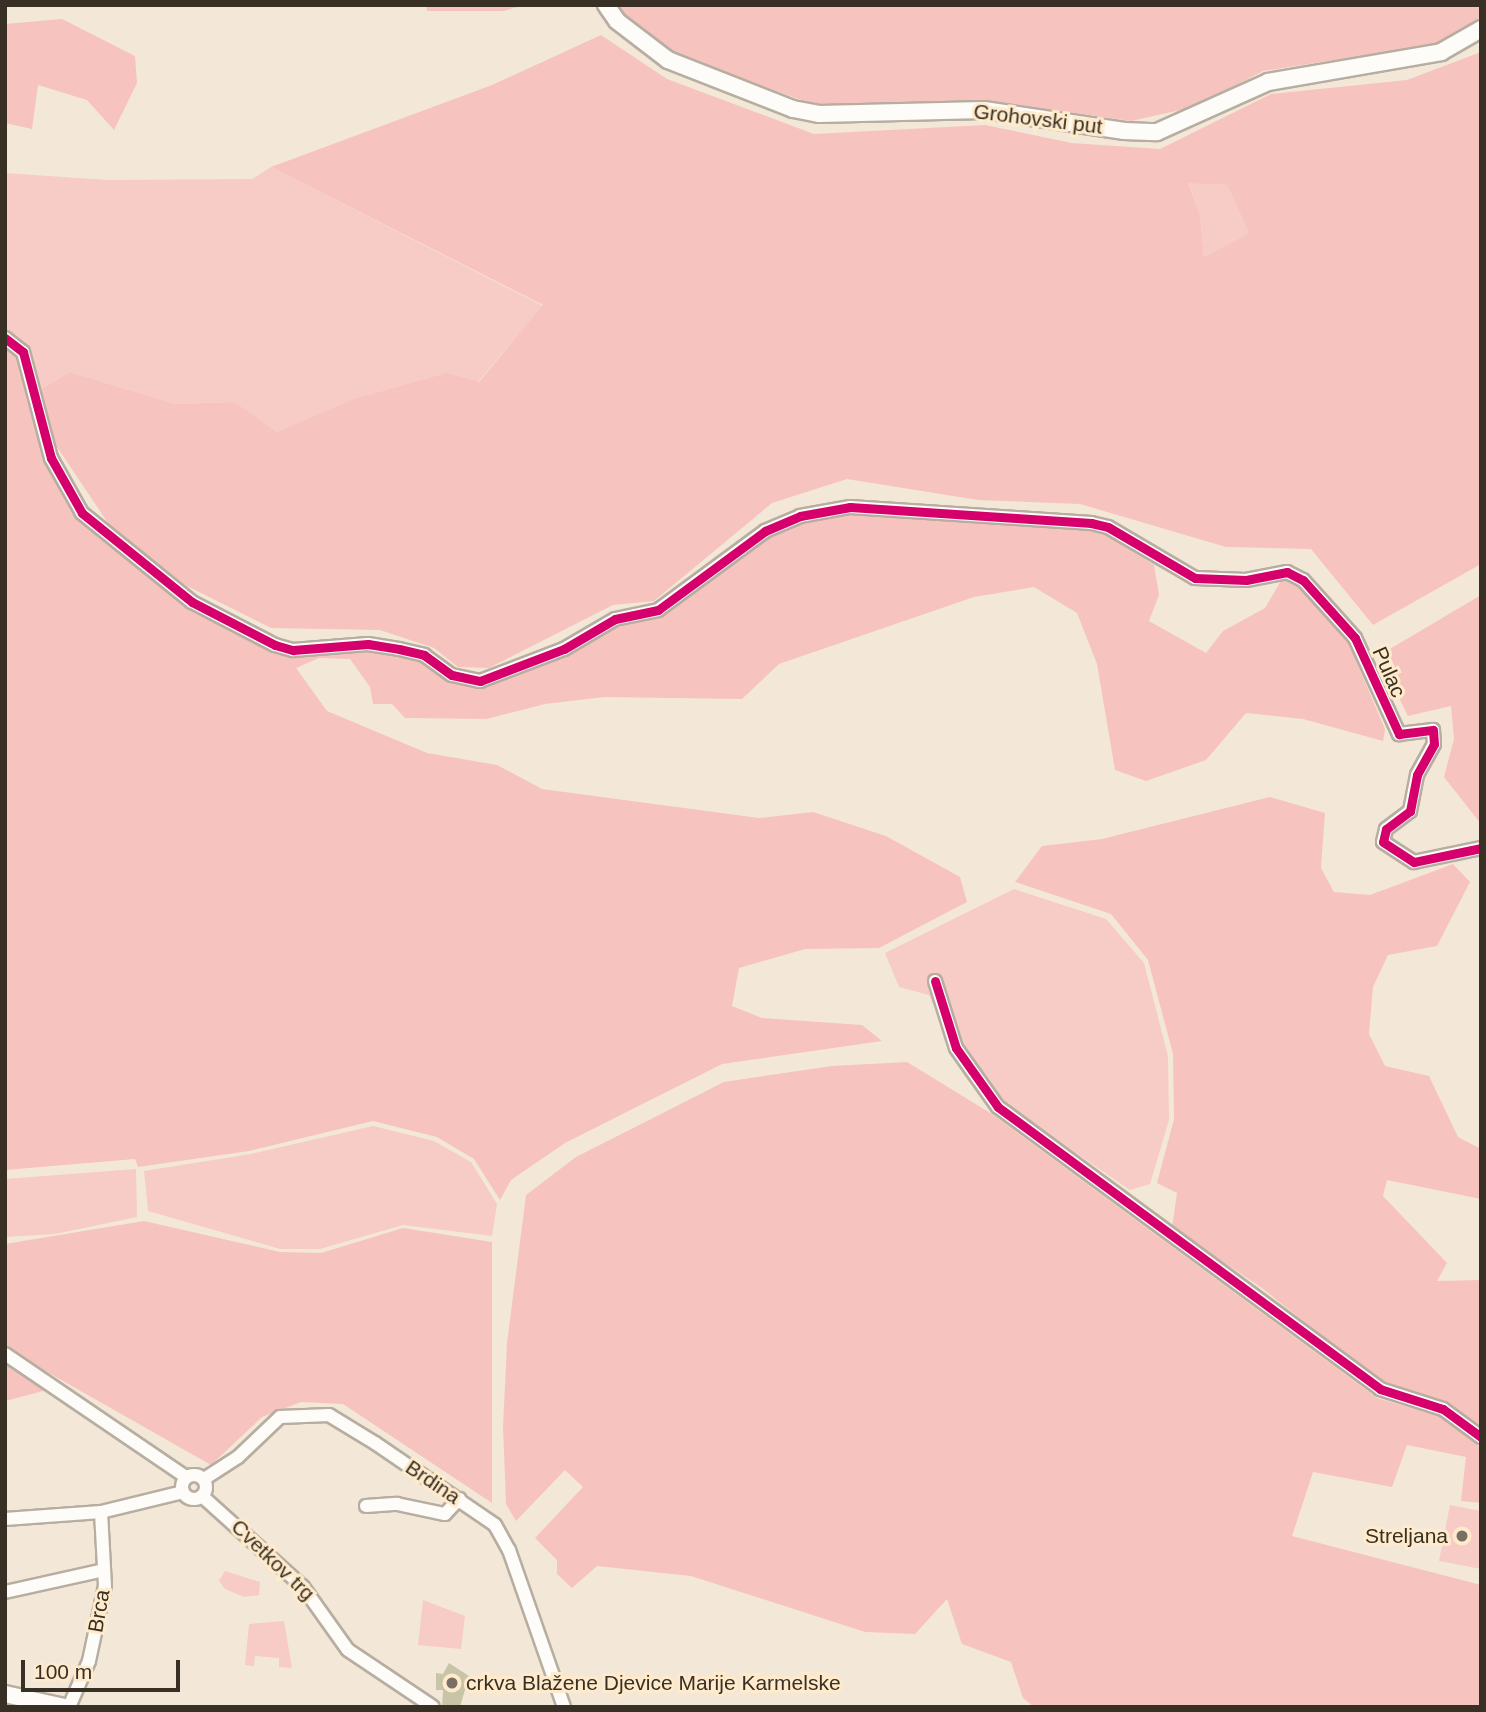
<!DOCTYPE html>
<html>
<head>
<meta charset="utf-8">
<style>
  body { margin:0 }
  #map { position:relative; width:1486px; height:1712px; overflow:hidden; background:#f3e8d7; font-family:Helvetica,sans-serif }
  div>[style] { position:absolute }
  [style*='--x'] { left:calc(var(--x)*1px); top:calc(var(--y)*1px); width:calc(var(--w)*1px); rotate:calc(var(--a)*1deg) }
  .green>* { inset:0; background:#f7cbc6 }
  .forest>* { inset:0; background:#f7c3bf }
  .building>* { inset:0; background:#c8c4a8 }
  .roads { filter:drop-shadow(2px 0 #b7aea1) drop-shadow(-2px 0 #b7aea1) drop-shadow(0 2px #b7aea1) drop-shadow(0 -2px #b7aea1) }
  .minor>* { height:12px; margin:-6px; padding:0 6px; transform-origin:6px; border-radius:6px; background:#fdfcf9 }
  .minor>.ring { margin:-6px; padding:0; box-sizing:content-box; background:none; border:12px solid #fdfcf9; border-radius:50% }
  .secondary>* { height:16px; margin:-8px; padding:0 8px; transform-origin:8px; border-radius:8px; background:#fdfcf9 }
  .cycleway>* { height:9px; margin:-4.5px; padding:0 4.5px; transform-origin:4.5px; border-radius:4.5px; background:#d6006c }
  .dots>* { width:19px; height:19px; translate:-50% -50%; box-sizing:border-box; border:4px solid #ffeacb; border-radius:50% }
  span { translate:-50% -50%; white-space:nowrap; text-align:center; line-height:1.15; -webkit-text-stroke:6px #ffeacb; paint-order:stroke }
  .street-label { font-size:21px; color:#383024 }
  .poi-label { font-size:21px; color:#383024 }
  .right { translate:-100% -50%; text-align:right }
  .left { translate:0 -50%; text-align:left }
  .frame { position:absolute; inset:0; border:7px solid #383024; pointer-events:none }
  .scale { position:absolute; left:21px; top:1660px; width:159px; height:32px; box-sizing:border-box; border:4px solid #383024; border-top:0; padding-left:9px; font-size:21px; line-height:24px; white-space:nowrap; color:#383024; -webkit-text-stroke:5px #ffeacb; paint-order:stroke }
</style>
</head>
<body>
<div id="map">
  <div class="green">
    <i style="clip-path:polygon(271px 167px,543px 306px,478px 382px,348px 401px,277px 432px,235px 402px,175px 404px,70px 372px,41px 389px,23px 372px,5px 344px,5px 173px,107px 180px,252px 179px)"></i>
    <i style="clip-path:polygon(1188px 182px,1227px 185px,1249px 233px,1204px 257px,1200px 215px)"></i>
    <i style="clip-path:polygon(1014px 889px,1106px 919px,1144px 963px,1168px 1056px,1169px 1120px,1150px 1184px,1130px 1190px,965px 1077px,929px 995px,899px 987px,885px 953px)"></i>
    <i style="clip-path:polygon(373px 1126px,434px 1141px,471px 1162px,497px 1204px,492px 1236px,403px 1225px,320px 1249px,280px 1249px,148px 1211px,144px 1171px,251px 1154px)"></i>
    <i style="clip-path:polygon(136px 1169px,137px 1217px,55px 1234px,5px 1237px,5px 1179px)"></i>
    <i style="clip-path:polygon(1450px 1505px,1481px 1511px,1481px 1569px,1439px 1561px)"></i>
    <i style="clip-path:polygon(225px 1571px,260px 1582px,259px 1595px,244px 1597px,225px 1589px,219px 1581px)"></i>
    <i style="clip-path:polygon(423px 1600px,465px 1616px,461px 1649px,418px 1645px)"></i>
    <i style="clip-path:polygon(284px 1621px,292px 1668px,279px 1667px,279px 1658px,255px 1656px,254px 1666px,245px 1665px,249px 1624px)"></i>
  </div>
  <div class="forest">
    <i style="clip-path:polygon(426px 5px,524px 5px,504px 11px,427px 11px)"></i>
    <i style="clip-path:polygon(614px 5px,1481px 5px,1481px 17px,1438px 44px,1263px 71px,1194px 107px,1131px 121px,983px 100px,818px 106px,671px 53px)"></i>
    <i style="clip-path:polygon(62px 19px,135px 56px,137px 83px,114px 130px,87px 100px,38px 85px,32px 129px,5px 123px,5px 24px)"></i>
    <i style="clip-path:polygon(evenodd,601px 35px,667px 79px,814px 134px,985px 125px,1072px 143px,1160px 149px,1271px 94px,1407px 80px,1481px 52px,1481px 564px,1373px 625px,1311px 549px,1226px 547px,1080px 504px,978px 500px,847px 479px,772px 503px,654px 601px,613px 605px,489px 668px,458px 667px,434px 648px,380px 630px,271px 628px,185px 585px,110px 526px,53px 441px,41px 389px,70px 372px,175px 404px,235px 402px,277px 432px,348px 401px,447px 373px,479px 382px,543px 305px,271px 167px,492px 85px,601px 35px,1188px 183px,1227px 185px,1249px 233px,1204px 257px,1200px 215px,1188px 183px)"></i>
    <i style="clip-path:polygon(5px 344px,19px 357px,55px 480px,89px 528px,171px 595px,259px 645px,300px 655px,368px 648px,423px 660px,456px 683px,483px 687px,557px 659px,615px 628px,660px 615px,769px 536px,803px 520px,837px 513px,1099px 530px,1154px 565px,1159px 595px,1149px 621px,1206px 653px,1223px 631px,1265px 608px,1282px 579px,1297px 585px,1348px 642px,1385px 729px,1383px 741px,1303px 719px,1246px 713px,1206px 760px,1146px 781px,1115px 770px,1097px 664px,1077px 613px,1034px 587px,974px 597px,779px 664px,742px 699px,604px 697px,545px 704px,486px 719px,405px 718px,392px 704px,373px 704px,370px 687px,350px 659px,319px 658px,296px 668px,327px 711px,427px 753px,497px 765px,542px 789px,759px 818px,813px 812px,886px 836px,960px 877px,967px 902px,879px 948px,805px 949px,739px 968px,732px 1006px,762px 1018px,862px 1025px,882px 1041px,722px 1064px,565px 1143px,511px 1180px,500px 1200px,474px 1159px,437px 1137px,373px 1121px,249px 1151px,138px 1167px,135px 1159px,5px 1170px)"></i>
    <i style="clip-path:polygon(1481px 595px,1481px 824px,1444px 777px,1454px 739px,1451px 706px,1408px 716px,1378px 656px)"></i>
    <i style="clip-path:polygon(1270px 797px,1325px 813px,1321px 868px,1334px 892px,1370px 895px,1453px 864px,1470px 882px,1437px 946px,1388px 955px,1373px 987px,1369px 1034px,1385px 1066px,1429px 1076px,1458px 1137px,1481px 1149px,1481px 1199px,1387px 1180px,1383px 1196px,1447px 1263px,1437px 1281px,1481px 1280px,1481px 1432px,1445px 1406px,1381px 1383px,1262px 1288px,1172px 1228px,1177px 1193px,1157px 1183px,1174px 1119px,1173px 1054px,1148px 960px,1111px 914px,1015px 882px,1042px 846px,1102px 839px)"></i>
    <i style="clip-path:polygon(907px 1062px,992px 1114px,1377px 1398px,1441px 1417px,1481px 1448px,1481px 1503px,1461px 1501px,1466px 1457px,1407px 1445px,1392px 1487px,1313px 1472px,1292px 1536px,1481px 1585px,1481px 1707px,1034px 1707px,1023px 1698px,1011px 1662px,962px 1644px,947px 1599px,915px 1634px,865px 1632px,691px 1576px,597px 1566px,572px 1588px,557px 1574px,557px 1560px,535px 1538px,583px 1487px,565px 1470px,516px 1521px,506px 1504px,503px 1427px,507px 1343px,526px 1195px,576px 1157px,724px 1082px,832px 1066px)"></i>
    <i style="clip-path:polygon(144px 1221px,280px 1252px,321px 1253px,403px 1228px,492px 1242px,492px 1503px,343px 1404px,301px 1402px,262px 1417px,211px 1465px,5px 1348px,5px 1244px)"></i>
    <i style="clip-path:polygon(5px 1358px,51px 1389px,5px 1401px)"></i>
  </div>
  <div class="building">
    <i style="clip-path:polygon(449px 1663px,469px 1676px,460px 1707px,442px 1707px,443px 1690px,436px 1690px,436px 1673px,443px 1674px)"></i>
  </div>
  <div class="roads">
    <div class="minor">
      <i style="--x:5;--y:338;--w:23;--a:38"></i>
      <i style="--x:23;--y:352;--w:110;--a:75.2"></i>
      <i style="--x:51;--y:458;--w:63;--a:60.6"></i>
      <i style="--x:82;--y:513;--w:141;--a:39"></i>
      <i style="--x:192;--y:602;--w:93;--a:27.4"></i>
      <i style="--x:275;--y:645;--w:19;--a:16"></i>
      <i style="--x:293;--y:650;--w:75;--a:-4.6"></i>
      <i style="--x:368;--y:644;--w:31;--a:9"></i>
      <i style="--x:399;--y:649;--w:26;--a:13"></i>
      <i style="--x:424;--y:655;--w:34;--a:36"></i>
      <i style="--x:452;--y:675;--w:29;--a:12"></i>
      <i style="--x:480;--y:681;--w:90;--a:-20.9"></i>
      <i style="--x:564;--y:649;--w:59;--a:-30.5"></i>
      <i style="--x:615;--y:619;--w:44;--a:-11.8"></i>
      <i style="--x:658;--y:610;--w:133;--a:-36.4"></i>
      <i style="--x:765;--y:531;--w:38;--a:-23"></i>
      <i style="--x:800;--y:516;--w:51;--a:-10.2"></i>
      <i style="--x:850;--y:507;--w:242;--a:3.8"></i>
      <i style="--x:1091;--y:523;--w:17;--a:13"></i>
      <i style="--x:1108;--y:527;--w:101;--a:30.4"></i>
      <i style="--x:1195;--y:578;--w:51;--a:2.2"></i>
      <i style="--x:1246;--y:580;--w:42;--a:-11"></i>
      <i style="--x:1287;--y:572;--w:18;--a:27"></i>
      <i style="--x:1303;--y:580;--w:78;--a:48.1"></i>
      <i style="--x:1355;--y:638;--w:106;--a:65.4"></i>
      <i style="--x:1399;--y:734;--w:34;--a:-7"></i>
      <i style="--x:1433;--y:730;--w:14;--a:86"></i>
      <i style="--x:1434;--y:744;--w:35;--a:119"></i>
      <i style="--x:1417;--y:775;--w:37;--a:101"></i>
      <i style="--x:1410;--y:811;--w:30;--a:143"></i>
      <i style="--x:1386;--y:829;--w:13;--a:103"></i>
      <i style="--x:1383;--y:842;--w:37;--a:33"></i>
      <i style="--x:1414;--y:862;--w:68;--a:-11.8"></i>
      <i style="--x:935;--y:981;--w:70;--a:72.6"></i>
      <i style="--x:956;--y:1048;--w:72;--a:54.6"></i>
      <i style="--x:998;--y:1107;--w:475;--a:36.4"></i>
      <i style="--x:1380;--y:1389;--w:66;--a:17.6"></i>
      <i style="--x:1443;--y:1409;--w:47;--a:36.4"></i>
      <i style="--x:5;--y:1354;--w:219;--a:34.2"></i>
      <i class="ring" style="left:182px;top:1475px;width:12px;height:12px"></i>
      <i style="--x:204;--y:1479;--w:40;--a:-32.9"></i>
      <i style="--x:238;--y:1457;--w:58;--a:-43.6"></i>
      <i style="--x:280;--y:1417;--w:49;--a:-2.3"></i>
      <i style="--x:329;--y:1415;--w:54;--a:31.3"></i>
      <i style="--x:375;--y:1443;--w:145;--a:34.3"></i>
      <i style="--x:495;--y:1525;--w:29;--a:61"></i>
      <i style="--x:509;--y:1550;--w:166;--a:70.7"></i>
      <i style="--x:202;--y:1496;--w:136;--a:42"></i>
      <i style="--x:303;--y:1587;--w:77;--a:54.5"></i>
      <i style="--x:348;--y:1650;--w:102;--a:33.8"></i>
      <i style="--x:366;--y:1506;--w:31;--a:-4"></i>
      <i style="--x:397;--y:1504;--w:49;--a:11.8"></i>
      <i style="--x:445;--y:1514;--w:21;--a:-47"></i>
      <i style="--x:5;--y:1519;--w:96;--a:-4.2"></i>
      <i style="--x:101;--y:1512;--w:84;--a:-13.7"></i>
      <i style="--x:5;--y:1592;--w:101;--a:-12.5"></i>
      <i style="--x:69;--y:1707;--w:50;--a:-66.5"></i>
      <i style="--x:89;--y:1661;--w:77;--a:-78"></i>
      <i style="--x:105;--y:1586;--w:74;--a:-93.1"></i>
    </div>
    <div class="secondary">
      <i style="--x:606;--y:5;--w:19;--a:55"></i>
      <i style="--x:617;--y:21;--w:64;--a:37.4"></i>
      <i style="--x:668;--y:60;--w:134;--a:21.4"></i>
      <i style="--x:793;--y:109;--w:26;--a:11"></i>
      <i style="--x:819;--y:114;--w:165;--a:-1.4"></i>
      <i style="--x:984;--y:110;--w:142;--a:8.5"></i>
      <i style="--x:1124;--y:131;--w:33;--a:2"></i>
      <i style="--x:1157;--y:132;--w:122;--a:-24.2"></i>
      <i style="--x:1268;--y:82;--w:176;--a:-9.8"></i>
      <i style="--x:1441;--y:52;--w:46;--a:-29.9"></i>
      <i style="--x:5;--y:1694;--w:60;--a:12.4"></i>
    </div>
  </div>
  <div class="cycleway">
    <i style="--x:5;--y:338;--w:23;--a:38"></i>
    <i style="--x:23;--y:352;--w:110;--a:75.2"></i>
    <i style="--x:51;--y:458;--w:63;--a:60.6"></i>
    <i style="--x:82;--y:513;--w:141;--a:39"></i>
    <i style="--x:192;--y:602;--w:93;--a:27.4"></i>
    <i style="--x:275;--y:645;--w:19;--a:16"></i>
    <i style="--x:293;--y:650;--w:75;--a:-4.6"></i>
    <i style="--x:368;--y:644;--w:31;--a:9"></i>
    <i style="--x:399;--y:649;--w:26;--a:13"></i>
    <i style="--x:424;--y:655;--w:34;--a:36"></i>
    <i style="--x:452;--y:675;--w:29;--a:12"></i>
    <i style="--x:480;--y:681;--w:90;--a:-20.9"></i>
    <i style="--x:564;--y:649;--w:59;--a:-30.5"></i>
    <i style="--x:615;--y:619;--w:44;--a:-11.8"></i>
    <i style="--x:658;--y:610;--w:133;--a:-36.4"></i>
    <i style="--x:765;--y:531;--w:38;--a:-23"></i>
    <i style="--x:800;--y:516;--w:51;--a:-10.2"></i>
    <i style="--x:850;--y:507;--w:242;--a:3.8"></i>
    <i style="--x:1091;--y:523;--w:17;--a:13"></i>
    <i style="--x:1108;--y:527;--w:101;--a:30.4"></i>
    <i style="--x:1195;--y:578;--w:51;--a:2.2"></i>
    <i style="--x:1246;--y:580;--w:42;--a:-11"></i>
    <i style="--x:1287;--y:572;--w:18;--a:27"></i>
    <i style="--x:1303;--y:580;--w:78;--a:48.1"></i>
    <i style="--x:1355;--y:638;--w:106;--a:65.4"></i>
    <i style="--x:1399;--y:734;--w:34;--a:-7"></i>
    <i style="--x:1433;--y:730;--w:14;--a:86"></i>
    <i style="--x:1434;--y:744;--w:35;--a:119"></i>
    <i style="--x:1417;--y:775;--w:37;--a:101"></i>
    <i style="--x:1410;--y:811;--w:30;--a:143"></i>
    <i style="--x:1386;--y:829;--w:13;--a:103"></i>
    <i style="--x:1383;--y:842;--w:37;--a:33"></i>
    <i style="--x:1414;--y:862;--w:68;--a:-11.8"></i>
    <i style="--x:935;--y:981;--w:70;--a:72.6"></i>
    <i style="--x:956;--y:1048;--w:72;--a:54.6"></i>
    <i style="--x:998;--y:1107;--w:475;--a:36.4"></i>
    <i style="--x:1380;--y:1389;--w:66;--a:17.6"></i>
    <i style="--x:1443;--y:1409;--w:47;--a:36.4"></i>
  </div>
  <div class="dots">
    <i style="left:1462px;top:1536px;background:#797063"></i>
    <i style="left:452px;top:1683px;background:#797063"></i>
  </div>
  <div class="street-label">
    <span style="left:1038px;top:119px;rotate:7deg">Grohovski put</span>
    <span style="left:1389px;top:672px;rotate:66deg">Pulac</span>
    <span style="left:433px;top:1482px;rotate:34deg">Brdina</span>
    <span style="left:273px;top:1560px;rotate:44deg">Cvetkov trg</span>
    <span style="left:99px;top:1611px;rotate:-80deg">Brca</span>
  </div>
  <div class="poi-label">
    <span class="right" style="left:1448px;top:1536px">Streljana</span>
    <span class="left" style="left:466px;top:1683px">crkva Blažene Djevice Marije Karmelske</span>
  </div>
  <div class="frame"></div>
  <div class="scale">100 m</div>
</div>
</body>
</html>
